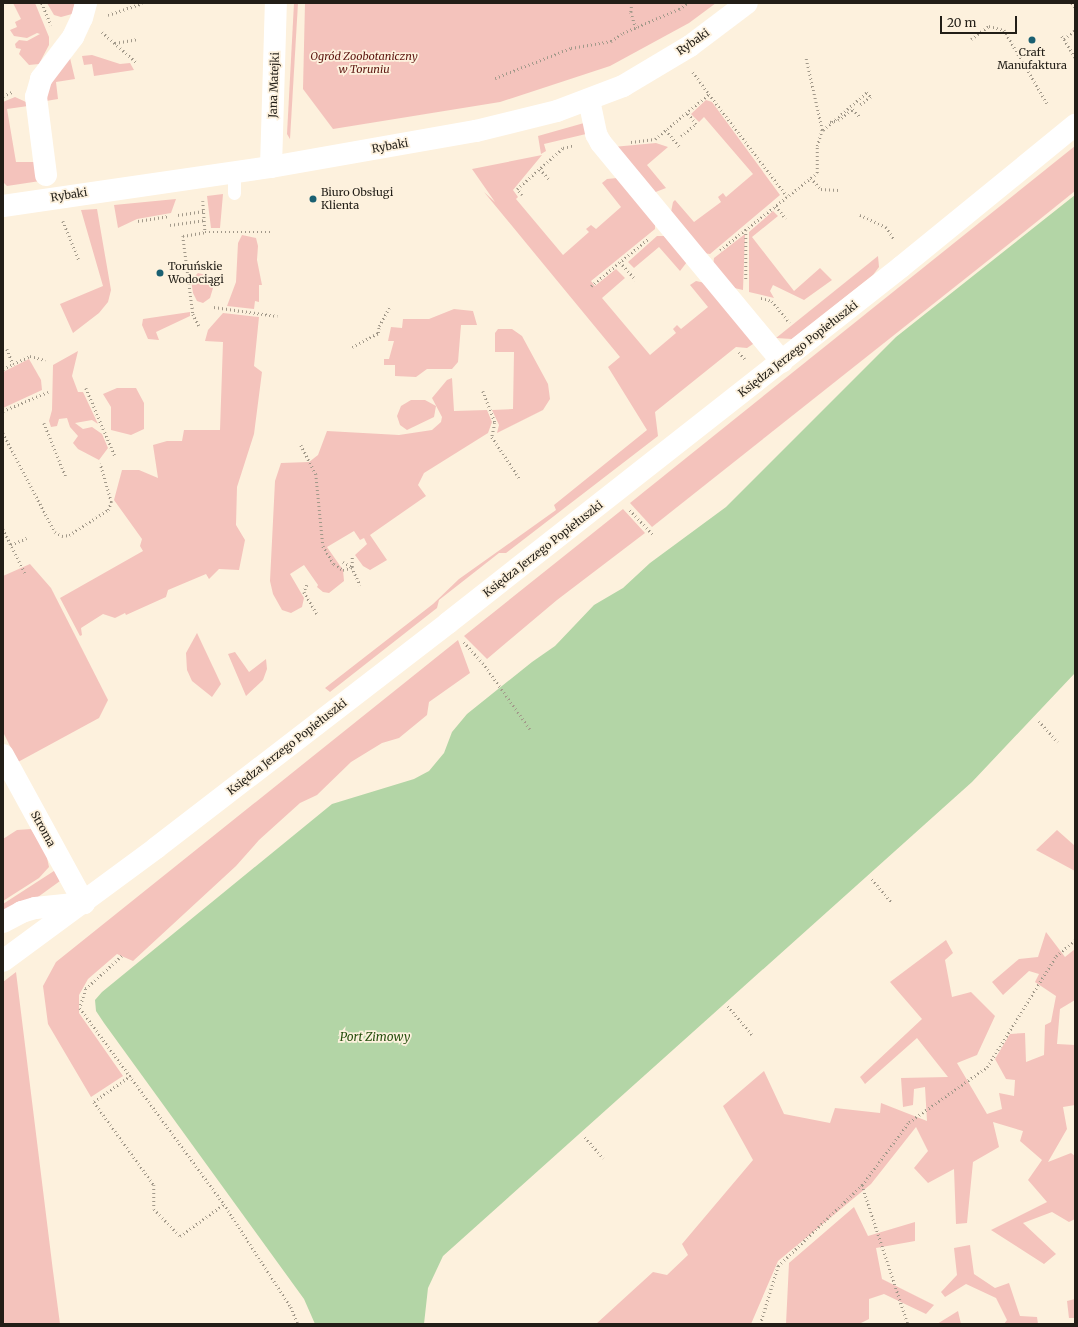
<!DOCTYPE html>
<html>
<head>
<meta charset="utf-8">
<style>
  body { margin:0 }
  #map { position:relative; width:1078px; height:1327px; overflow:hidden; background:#fdf1dd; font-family:Merriweather,serif }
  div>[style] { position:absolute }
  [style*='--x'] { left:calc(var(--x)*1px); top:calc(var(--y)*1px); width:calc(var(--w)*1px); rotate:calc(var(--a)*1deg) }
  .green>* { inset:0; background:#f4c3bc }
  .water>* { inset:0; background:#b3d5a6 }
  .path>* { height:2.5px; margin-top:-1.25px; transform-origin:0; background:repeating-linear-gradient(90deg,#a2998a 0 1px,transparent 0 4px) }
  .service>* { height:13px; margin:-6.5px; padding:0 6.5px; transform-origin:6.5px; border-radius:6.5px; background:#fff }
  .minor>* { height:22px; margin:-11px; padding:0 11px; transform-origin:11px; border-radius:11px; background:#fff }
  .dots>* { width:11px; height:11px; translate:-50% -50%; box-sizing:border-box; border:2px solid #fdf1dd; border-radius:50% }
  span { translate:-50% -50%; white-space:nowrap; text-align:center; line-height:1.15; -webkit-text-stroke:3.5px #fdf1dd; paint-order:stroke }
  .street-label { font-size:11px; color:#221e17 }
  .poi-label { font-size:11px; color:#221e17 }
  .left { translate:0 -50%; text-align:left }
  .park-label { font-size:11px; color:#5d1610; font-style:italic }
  .water-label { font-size:12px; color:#264f0e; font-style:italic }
  .frame { position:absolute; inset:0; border:4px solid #221e17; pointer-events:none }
  .scale { position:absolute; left:940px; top:16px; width:77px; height:18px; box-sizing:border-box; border:2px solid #221e17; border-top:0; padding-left:5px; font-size:12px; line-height:14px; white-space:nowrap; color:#221e17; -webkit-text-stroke:3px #fdf1dd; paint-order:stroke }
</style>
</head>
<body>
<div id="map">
  <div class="green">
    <i style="clip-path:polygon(13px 3px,35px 3px,49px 37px,49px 45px,39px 64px,29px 65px,19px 54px,21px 49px,16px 48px,15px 44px,19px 40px,27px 41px,40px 34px,37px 33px,27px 38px,14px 36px,10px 30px,17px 27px,15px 22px,21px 19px)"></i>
    <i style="clip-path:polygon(47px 3px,75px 3px,72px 14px,61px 17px,54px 15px)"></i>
    <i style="clip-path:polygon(294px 3px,298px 3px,290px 139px,287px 134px)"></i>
    <i style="clip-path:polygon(305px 3px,716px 3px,689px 23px,610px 66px,500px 102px,333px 129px,303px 89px)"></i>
    <i style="clip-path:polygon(92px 55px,120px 64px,130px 63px,134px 70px,94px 76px,92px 64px,84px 65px,82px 56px)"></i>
    <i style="clip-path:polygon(70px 58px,75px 79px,56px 82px,58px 99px,46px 101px,49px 85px)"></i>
    <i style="clip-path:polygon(15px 97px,26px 102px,28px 106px,7px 109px,16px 162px,35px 162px,40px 181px,7px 186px,3px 182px,3px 102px)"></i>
    <i style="clip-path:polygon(706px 100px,712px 102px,780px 195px,710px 254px,702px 253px,671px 212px,673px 202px,675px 200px,694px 222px,721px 202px,718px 197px,723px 193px,726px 197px,753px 174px,704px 117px,699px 122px,691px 114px)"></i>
    <i style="clip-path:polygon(584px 123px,586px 134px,544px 144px,546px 151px,541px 154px,538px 136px)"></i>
    <i style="clip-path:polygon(656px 143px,668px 147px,647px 165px,666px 188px,653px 193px,613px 147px)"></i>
    <i style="clip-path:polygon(1075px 146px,1075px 191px,1019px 236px,652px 527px,630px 503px)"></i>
    <i style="clip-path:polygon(542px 155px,513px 190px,518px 197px,516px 199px,563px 255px,589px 232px,586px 229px,591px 225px,596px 229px,621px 207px,602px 183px,607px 179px,617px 178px,655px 224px,655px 229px,591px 281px,595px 286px,616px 269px,625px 278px,602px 298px,650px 355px,676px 333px,673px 329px,677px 325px,681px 329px,708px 307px,690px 285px,696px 281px,705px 283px,756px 342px,747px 348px,736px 347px,655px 412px,658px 436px,506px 553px,499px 553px,439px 600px,437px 608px,330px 692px,325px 688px,433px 604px,459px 579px,556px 510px,554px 505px,647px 430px,608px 367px,620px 357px,484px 192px,495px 202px,472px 169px)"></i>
    <i style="clip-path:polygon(223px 194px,220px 228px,211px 228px,207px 196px)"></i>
    <i style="clip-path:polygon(176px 199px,171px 213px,137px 219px,118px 228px,114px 205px)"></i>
    <i style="clip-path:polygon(97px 209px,111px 290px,108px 302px,99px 313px,73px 333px,60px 304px,103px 286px,81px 210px)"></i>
    <i style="clip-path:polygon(773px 211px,778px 216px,752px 237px,794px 291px,820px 268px,832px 280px,804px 300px,773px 285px,770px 291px,774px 298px,749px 292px,749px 232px)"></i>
    <i style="clip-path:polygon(745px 234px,743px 290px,730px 287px,713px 266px,714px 258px)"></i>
    <i style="clip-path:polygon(242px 235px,256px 238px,258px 246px,257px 260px,262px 285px,259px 285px,259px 302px,255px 301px,254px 309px,227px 306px,236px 282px,238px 243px)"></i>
    <i style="clip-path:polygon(657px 236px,664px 236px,687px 262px,680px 271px,659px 247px,634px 268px,628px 262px)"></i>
    <i style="clip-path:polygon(878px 256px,879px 267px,873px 275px,792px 339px,776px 338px)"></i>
    <i style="clip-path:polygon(198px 273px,216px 278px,210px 298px,203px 303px,197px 301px,193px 293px,191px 280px)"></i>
    <i style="clip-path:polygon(454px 309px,473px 311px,477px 325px,461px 325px,458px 362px,452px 369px,427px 369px,416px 377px,395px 376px,395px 365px,384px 365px,384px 359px,389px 359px,394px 341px,388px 341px,391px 327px,402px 328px,403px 319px,429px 319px)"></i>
    <i style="clip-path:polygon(190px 312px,190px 316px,156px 332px,159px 340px,148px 339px,142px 325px,143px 319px)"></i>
    <i style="clip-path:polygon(223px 313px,259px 317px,254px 366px,262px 372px,254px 434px,237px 487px,236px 525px,245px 540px,239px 570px,219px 569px,209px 579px,206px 574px,168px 590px,166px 597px,126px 615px,125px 613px,115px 618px,103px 614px,81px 628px,82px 635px,80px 636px,60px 598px,143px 551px,140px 546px,142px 539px,114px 500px,122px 470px,139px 470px,158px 478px,153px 445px,167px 441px,182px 441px,184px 430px,220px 430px,223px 342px,205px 341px,208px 330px)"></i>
    <i style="clip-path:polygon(498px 329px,512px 329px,522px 336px,548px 384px,550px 399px,543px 410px,497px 433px,499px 425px,492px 410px,513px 409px,514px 352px,495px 352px,495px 333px)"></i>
    <i style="clip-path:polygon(78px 351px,72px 376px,78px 392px,83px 392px,98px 424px,92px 420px,75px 423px,83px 429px,92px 427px,102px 434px,108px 448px,99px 460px,78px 449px,73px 443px,78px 436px,70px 427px,67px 418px,59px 419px,57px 426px,51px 427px,49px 421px,52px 410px,53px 365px)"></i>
    <i style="clip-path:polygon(29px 359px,41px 380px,42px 390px,3px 408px,3px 372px)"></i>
    <i style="clip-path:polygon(452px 378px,454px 411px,487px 410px,492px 422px,488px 433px,424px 473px,418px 485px,426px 496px,370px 535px,387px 560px,370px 570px,363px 566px,355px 555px,367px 544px,364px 538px,360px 540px,354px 531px,327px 547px,343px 570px,344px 581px,329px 593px,323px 592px,317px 587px,318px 585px,304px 565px,290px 574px,304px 598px,302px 607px,291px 613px,282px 610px,273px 594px,270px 581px,275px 481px,281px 463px,309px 462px,318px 455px,327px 431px,399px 435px,432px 430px,441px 422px,442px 417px,432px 398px,447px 380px)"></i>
    <i style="clip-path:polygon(117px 388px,136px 388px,144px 403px,144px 429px,131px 435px,111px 430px,111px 407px,103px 394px)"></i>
    <i style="clip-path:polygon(411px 400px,425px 400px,436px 406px,434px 417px,407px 430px,400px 425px,397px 416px,401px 406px)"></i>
    <i style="clip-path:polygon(623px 509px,645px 533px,557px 600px,487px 659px,464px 636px)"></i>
    <i style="clip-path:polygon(30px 564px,51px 588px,108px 700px,99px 718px,18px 762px,3px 732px,3px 576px)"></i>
    <i style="clip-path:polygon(197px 633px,221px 684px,212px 697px,192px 681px,187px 670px,186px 653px)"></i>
    <i style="clip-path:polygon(458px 640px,470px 673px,429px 702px,427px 715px,399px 738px,382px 743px,351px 762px,317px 795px,300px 803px,259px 840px,236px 866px,133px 961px,117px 954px,88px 979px,79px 995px,79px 1013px,123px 1076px,91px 1097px,48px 1024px,43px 986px,56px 962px)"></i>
    <i style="clip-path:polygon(235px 652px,249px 672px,266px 659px,267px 669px,263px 680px,246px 696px,228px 654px)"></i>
    <i style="clip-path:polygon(31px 829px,46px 853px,49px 867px,39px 878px,3px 901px,3px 839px,17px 830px)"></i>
    <i style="clip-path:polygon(1057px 830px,1075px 846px,1075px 871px,1036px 850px)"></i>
    <i style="clip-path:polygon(57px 869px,60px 881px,31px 902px,3px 916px,3px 904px)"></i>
    <i style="clip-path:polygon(1046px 932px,1065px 957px,1075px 949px,1075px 1000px,1060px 1009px,1057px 1044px,1075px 1045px,1075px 1105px,1063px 1107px,1067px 1129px,1048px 1162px,1071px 1153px,1075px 1156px,1075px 1219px,1069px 1222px,1052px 1212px,1023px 1223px,1056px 1254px,1044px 1264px,991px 1230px,1047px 1202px,1028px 1180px,1042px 1160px,1020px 1141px,1023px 1131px,993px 1122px,999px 1147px,973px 1162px,967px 1223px,956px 1224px,954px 1169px,928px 1183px,914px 1168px,928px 1151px,916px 1127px,871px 1184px,778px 1261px,751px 1324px,596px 1324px,653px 1272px,667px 1275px,688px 1255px,682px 1244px,753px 1160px,723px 1106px,764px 1071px,784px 1114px,830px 1123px,835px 1108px,880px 1113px,881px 1103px,927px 1121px,925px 1087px,914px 1089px,913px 1105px,903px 1107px,901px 1078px,948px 1077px,917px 1038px,865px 1084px,860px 1077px,922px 1019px,890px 982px,946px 940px,953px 953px,945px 960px,952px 997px,971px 992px,995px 1016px,977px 1055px,957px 1063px,987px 1114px,1002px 1109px,999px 1093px,1014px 1096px,1015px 1080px,1006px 1079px,995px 1059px,1010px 1034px,1025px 1033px,1026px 1062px,1044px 1055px,1045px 1025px,1051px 1022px,1056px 996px,1035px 982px,1039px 974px,1029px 971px,1003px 995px,992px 982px,1019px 959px,1038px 957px)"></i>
    <i style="clip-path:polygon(16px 972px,53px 1271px,60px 1324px,3px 1324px,3px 982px)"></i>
    <i style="clip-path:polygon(854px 1207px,868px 1236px,915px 1222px,915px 1241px,876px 1248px,882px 1279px,934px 1305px,926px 1314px,884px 1294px,869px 1299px,869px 1319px,859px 1324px,786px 1324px,789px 1263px)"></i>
    <i style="clip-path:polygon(970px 1245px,974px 1274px,995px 1288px,1009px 1283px,1020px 1316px,1037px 1317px,1038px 1324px,1004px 1324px,1007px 1320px,996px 1298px,966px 1284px,945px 1297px,941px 1292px,957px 1275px,954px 1248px)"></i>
    <i style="clip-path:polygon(1075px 1299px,1075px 1318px,1069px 1318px,1067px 1301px)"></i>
    <i style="clip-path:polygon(958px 1311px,961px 1324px,937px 1324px)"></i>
  </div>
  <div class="water">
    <i style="clip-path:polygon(1075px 195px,1075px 673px,972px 782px,443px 1256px,428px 1288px,424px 1324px,315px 1324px,304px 1299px,104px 1023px,96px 1011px,95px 1000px,102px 992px,332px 804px,414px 779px,429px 771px,444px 753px,452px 732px,467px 714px,532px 662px,555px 646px,594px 605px,623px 588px,650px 563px,726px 507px,896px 337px)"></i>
  </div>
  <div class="path">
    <i style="--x:42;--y:3;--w:24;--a:68"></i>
    <i style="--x:632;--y:3;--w:9;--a:96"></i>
    <i style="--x:631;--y:12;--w:17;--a:73"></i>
    <i style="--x:1072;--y:3;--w:5;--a:53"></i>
    <i style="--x:108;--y:15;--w:36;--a:-19"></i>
    <i style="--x:102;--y:32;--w:45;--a:41.4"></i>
    <i style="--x:1062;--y:36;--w:25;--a:58"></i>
    <i style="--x:971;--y:39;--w:22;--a:-36"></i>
    <i style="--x:989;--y:26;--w:16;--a:15"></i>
    <i style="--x:1004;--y:30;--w:85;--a:59.5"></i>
    <i style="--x:1064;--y:39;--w:14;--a:-39"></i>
    <i style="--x:115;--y:43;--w:22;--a:-10"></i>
    <i style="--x:693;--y:72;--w:27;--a:54"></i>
    <i style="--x:495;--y:78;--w:82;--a:-21.5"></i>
    <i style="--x:571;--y:48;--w:41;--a:-9.9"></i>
    <i style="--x:611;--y:41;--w:14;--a:-34"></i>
    <i style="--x:623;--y:33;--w:61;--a:-23.2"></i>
    <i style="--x:679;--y:9;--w:10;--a:-37"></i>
    <i style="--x:3;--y:96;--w:10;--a:-24"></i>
    <i style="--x:830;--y:122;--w:8;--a:-14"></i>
    <i style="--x:838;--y:120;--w:19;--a:-36"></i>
    <i style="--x:853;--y:109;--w:11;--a:49"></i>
    <i style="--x:666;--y:130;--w:22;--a:51"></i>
    <i style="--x:823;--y:130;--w:58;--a:-40.8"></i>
    <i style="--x:867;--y:92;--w:6;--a:51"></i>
    <i style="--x:871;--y:97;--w:15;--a:143"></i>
    <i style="--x:681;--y:136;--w:19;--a:-39"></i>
    <i style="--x:696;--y:124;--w:14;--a:-129"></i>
    <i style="--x:631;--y:142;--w:24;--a:-7"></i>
    <i style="--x:655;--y:139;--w:70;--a:-39.8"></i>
    <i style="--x:709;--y:94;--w:128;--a:52.6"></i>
    <i style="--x:540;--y:169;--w:15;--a:48"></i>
    <i style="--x:811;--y:178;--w:15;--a:48"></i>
    <i style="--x:821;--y:189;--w:17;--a:3"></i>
    <i style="--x:522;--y:195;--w:8;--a:-130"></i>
    <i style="--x:517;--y:189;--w:62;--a:-41.7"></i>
    <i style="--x:563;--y:148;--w:11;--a:-15"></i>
    <i style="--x:203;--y:201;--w:31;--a:86"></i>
    <i style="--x:205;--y:232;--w:67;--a:0"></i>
    <i style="--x:776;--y:206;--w:16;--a:52"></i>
    <i style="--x:178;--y:215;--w:26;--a:-9"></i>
    <i style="--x:860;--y:215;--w:29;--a:25"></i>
    <i style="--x:886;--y:227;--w:14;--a:56"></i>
    <i style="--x:63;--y:221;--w:42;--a:67.7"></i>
    <i style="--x:138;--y:221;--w:30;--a:-9"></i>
    <i style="--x:170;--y:225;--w:34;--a:-8"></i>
    <i style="--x:746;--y:230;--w:49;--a:90"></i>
    <i style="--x:183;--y:236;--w:79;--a:82.7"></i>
    <i style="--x:193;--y:314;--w:13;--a:63"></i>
    <i style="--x:183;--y:236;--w:22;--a:-10"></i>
    <i style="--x:720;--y:250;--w:124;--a:-38.4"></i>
    <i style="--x:817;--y:173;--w:27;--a:-90"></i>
    <i style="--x:817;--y:146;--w:17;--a:-73"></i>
    <i style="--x:822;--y:130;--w:73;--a:-102.7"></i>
    <i style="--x:620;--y:262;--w:24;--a:48"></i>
    <i style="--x:591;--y:286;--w:75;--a:-39.6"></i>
    <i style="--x:761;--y:298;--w:11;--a:15"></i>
    <i style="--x:772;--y:301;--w:28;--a:51"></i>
    <i style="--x:214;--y:307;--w:64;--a:8.1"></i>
    <i style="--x:352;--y:347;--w:30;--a:-28"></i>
    <i style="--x:378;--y:333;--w:7;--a:-82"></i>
    <i style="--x:379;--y:326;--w:21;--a:-61"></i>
    <i style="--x:7;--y:349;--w:16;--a:68"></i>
    <i style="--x:13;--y:364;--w:19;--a:-25"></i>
    <i style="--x:30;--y:356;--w:16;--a:15"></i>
    <i style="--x:739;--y:352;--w:9;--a:49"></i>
    <i style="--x:3;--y:369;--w:11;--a:-27"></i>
    <i style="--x:86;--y:388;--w:74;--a:66.9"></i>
    <i style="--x:483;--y:391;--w:34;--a:69"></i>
    <i style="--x:495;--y:423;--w:14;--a:102"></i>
    <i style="--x:492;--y:437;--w:50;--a:56.3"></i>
    <i style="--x:3;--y:411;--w:49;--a:-22.9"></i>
    <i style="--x:44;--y:423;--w:58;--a:67.8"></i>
    <i style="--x:3;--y:433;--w:112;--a:62.3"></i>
    <i style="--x:55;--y:532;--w:8;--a:30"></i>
    <i style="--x:62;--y:536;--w:7;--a:-8"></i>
    <i style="--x:69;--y:535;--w:46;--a:-32.7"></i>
    <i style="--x:108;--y:510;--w:9;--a:-69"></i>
    <i style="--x:111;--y:502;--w:40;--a:-106"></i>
    <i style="--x:301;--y:445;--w:33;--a:63"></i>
    <i style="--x:316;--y:474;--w:72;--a:84.4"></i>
    <i style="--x:323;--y:546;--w:21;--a:59"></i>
    <i style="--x:334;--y:564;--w:11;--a:34"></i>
    <i style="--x:343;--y:570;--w:9;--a:-18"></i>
    <i style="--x:352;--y:567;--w:20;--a:66"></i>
    <i style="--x:630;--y:510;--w:33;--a:47"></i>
    <i style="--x:3;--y:529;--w:49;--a:63.4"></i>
    <i style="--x:11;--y:545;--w:17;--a:-25"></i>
    <i style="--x:343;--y:562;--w:10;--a:29"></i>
    <i style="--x:352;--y:567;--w:11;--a:-90"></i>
    <i style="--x:307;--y:585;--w:8;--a:113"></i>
    <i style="--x:304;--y:592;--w:26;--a:59"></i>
    <i style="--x:464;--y:642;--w:28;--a:48"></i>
    <i style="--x:483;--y:663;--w:81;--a:54.5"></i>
    <i style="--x:1039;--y:721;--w:28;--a:48"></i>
    <i style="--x:872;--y:879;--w:31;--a:50"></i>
    <i style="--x:122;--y:956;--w:49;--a:137.5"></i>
    <i style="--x:86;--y:989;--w:20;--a:108"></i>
    <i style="--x:80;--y:1008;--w:243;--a:53.7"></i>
    <i style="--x:224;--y:1204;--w:123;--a:57"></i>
    <i style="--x:291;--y:1307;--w:18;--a:68"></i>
    <i style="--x:728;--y:1006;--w:39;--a:50"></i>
    <i style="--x:131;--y:1076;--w:45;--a:144.9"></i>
    <i style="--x:94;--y:1102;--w:102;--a:54.1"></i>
    <i style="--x:154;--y:1185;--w:24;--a:90"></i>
    <i style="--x:154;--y:1209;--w:37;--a:46"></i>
    <i style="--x:180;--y:1236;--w:54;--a:-36"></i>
    <i style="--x:585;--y:1137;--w:28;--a:49"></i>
    <i style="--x:862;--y:1185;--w:146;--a:71.7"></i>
    <i style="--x:760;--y:1324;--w:61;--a:-72.8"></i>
    <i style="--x:778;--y:1266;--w:117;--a:-44"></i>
    <i style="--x:862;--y:1185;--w:79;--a:-53.3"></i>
    <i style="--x:909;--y:1122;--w:95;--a:-35.2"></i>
    <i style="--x:987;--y:1067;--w:131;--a:-58.1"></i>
    <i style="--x:1056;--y:956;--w:25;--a:-40"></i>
  </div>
  <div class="service">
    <i style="--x:234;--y:193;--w:22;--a:-90"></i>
  </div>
  <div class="minor">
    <i style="--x:589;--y:100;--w:35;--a:78"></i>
    <i style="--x:596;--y:134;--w:10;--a:61"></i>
    <i style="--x:601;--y:143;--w:284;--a:50.4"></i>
    <i style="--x:271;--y:167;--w:164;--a:-88.3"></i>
    <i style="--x:46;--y:175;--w:79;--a:-97.3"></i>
    <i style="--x:36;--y:97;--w:19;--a:-74"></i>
    <i style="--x:41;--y:79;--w:53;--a:-52.7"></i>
    <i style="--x:73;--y:37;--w:21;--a:-65"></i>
    <i style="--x:82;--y:18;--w:16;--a:-75"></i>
    <i style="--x:3;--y:206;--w:271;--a:-8.3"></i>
    <i style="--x:271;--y:167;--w:208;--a:-10"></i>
    <i style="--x:476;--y:131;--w:83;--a:-13.9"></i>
    <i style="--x:557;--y:111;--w:71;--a:-20.7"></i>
    <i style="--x:623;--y:86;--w:78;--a:-30.8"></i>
    <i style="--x:690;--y:46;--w:71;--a:-37"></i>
    <i style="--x:3;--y:755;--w:169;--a:61.3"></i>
    <i style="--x:84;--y:903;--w:49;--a:174.2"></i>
    <i style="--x:35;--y:908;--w:14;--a:163"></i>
    <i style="--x:22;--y:912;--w:21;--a:152"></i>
    <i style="--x:3;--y:961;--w:190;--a:-36.4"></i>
    <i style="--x:156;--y:848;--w:369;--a:-37.6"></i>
    <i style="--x:448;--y:623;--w:576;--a:-38.16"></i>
    <i style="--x:901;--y:267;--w:225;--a:-39.2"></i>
  </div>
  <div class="dots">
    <i style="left:1032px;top:40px;background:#1a6072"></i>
    <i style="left:313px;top:199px;background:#1a6072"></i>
    <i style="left:160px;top:273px;background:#1a6072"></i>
  </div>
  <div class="street-label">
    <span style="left:693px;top:42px;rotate:-35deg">Rybaki</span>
    <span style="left:274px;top:85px;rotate:-88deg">Jana Matejki</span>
    <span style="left:390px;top:146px;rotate:-10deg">Rybaki</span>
    <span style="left:69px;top:195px;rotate:-9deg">Rybaki</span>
    <span style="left:798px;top:349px;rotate:-38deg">Księdza Jerzego Popiełuszki</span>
    <span style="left:543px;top:549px;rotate:-38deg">Księdza Jerzego Popiełuszki</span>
    <span style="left:287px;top:747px;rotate:-38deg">Księdza Jerzego Popiełuszki</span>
    <span style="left:43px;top:829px;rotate:61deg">Stroma</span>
  </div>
  <div class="poi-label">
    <span style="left:1032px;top:59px">Craft<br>Manufaktura</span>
    <span class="left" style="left:321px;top:199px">Biuro Obsługi<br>Klienta</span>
    <span class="left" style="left:168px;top:273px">Toruńskie<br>Wodociągi</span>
  </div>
  <div class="park-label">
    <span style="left:364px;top:63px">Ogród Zoobotaniczny<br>w Toruniu</span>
  </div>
  <div class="water-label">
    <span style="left:375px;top:1037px">Port Zimowy</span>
  </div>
  <div class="frame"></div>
  <div class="scale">20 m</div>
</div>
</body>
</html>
